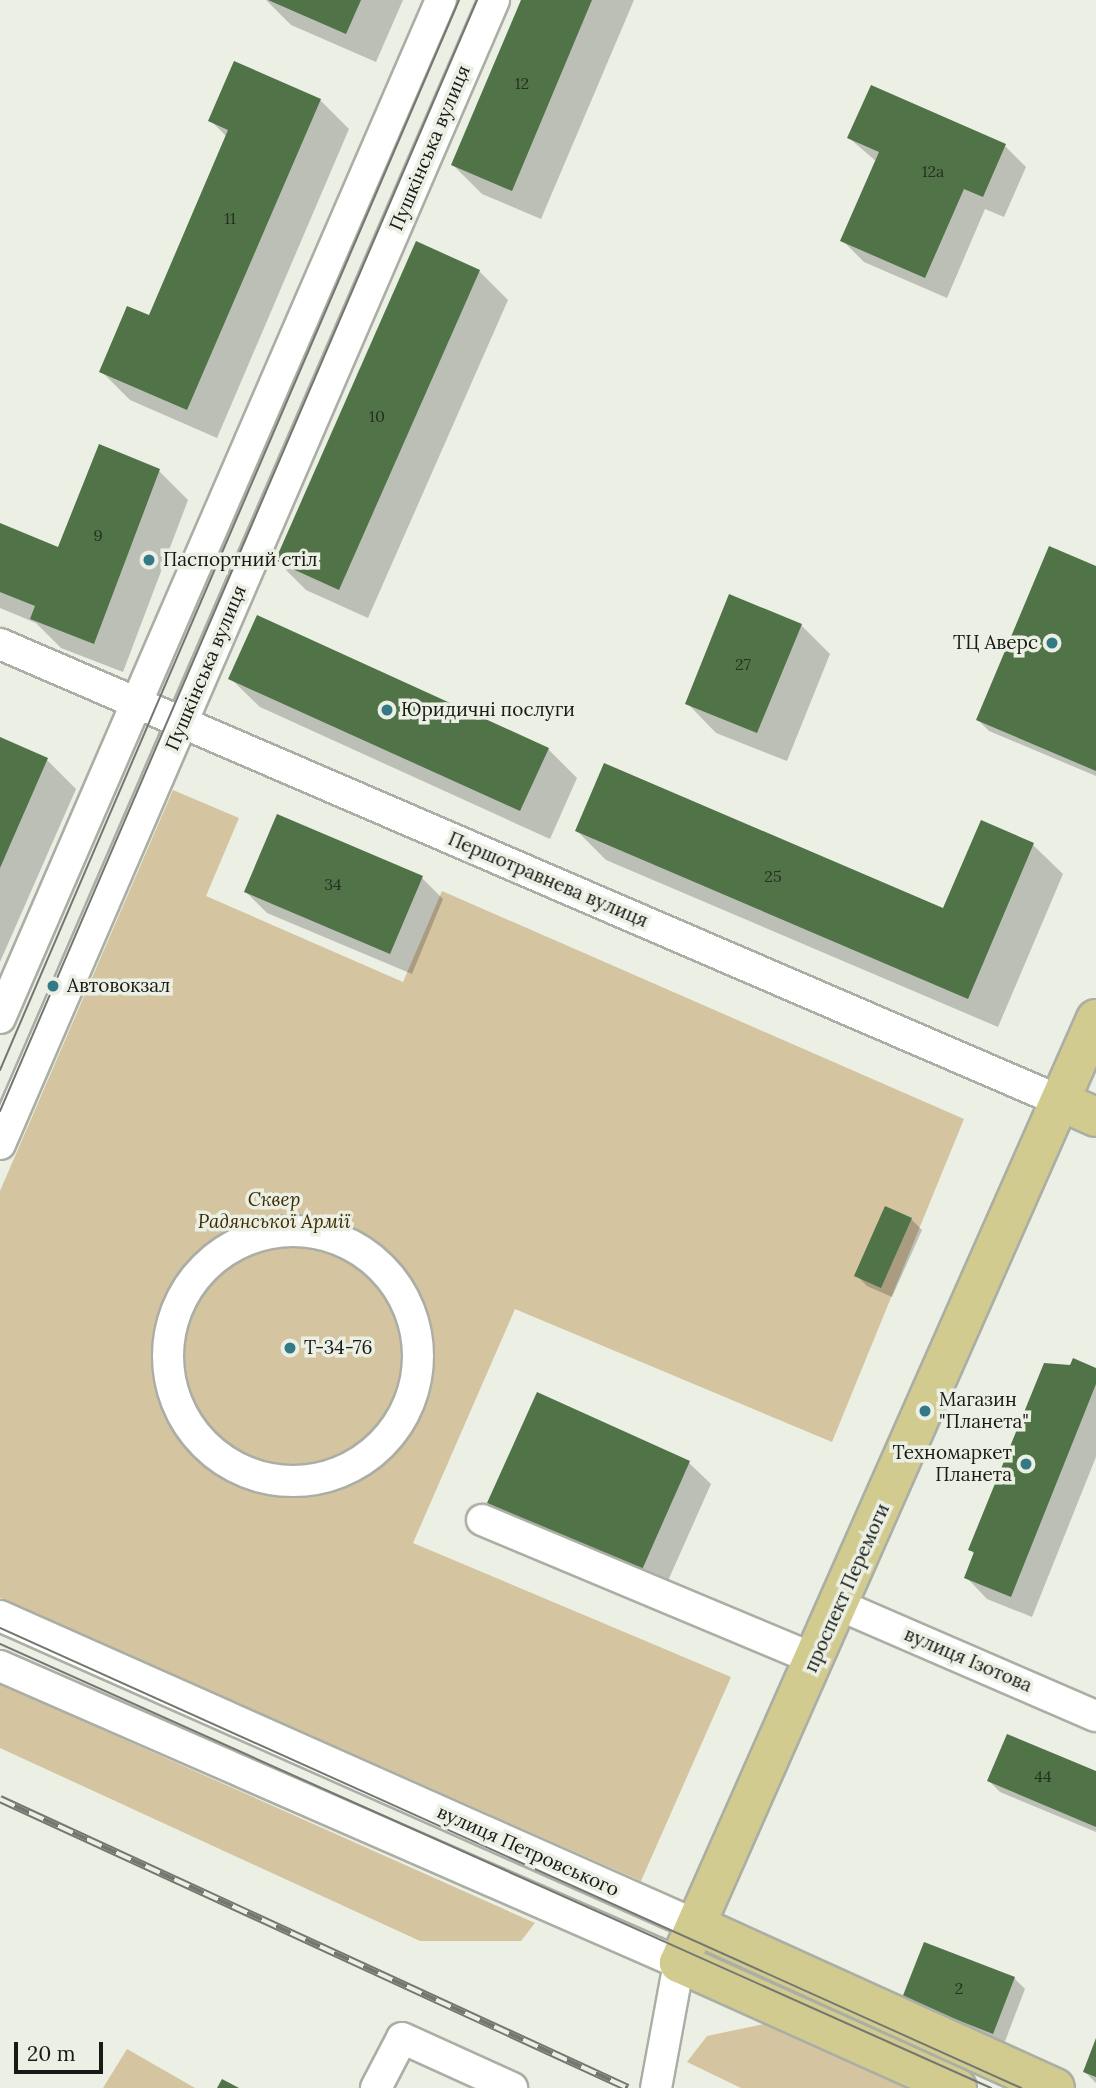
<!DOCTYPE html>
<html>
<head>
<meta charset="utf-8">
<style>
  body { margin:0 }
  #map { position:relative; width:1096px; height:2088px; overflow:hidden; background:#ebefe4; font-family:Lora,serif }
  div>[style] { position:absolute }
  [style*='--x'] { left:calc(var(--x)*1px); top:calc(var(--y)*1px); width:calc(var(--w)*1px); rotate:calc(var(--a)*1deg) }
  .green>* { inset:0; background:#d4c4a0 }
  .shadow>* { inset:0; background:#0003 }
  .building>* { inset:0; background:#507348 }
  .roads { filter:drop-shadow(2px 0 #abaea4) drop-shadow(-2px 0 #abaea4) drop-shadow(0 2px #abaea4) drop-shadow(0 -2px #abaea4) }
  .minor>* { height:30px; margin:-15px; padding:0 15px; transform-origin:15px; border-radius:15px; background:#fff }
  .minor>.ring { margin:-15px; padding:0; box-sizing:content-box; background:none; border:30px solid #fff; border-radius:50% }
  .major>* { height:38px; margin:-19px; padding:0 19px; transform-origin:19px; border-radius:19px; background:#d1cb90 }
  .tram>* { height:2px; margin:-1px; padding:0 1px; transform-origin:1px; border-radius:1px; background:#747770 }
  .rail>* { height:8px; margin-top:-4px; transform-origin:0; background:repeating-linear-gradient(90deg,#ebefe4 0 16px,#747770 0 32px); box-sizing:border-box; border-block:2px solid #747770 }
  .dots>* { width:19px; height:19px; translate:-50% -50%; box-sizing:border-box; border:4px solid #ebefe4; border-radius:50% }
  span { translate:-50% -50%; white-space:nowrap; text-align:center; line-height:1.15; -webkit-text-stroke:7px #ebefe4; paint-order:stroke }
  .number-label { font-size:16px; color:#263022 }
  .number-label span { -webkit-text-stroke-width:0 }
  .street-label { font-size:19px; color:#181a16 }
  .poi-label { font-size:19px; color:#181a16 }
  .left { translate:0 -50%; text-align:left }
  .right { translate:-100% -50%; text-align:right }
  .park-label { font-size:19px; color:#3e2c00; font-style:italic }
  .scale { position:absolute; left:14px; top:2042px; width:89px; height:32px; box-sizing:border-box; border:4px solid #181a16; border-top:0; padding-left:9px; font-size:21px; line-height:24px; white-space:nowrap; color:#181a16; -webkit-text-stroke:5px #ebefe4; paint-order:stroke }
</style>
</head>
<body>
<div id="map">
  <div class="green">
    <i style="clip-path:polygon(173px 790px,239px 818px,206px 896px,403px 982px,442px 891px,964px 1119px,832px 1442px,515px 1309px,413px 1543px,731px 1677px,641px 1881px,0 1598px,0 1191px)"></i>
    <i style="clip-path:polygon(0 1684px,535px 1923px,521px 1941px,420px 1941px,0 1748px)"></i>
    <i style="clip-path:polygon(769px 2023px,908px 2088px,741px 2088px,687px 2062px,707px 2036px)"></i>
    <i style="clip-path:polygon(127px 2049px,195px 2088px,103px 2088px)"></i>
  </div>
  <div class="shadow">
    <i style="clip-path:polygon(266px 0,403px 0,376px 62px,291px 25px)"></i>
    <i style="clip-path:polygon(523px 0,634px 0,541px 219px,482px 194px,453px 165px)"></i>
    <i style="clip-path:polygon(320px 100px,349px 129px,217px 438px,130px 400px,101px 371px,150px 318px,227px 137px,211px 121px)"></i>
    <i style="clip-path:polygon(849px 138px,1005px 146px,1026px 167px,1004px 217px,985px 209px,947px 298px,864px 262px,843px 241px,877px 162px)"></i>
    <i style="clip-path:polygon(479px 271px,508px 300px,368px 618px,306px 590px,277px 561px)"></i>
    <i style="clip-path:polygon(159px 471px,188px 500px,123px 672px,61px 648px,36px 623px,0 608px,0 525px,59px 549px)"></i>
    <i style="clip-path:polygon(1096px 568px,1096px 776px,989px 731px,978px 720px)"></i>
    <i style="clip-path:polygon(801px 625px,830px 654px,787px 761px,716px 733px,687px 703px)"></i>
    <i style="clip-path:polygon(230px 678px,548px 749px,577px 778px,550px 839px,260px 707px)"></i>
    <i style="clip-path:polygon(0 739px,47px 760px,76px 789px,0 962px)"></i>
    <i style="clip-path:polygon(981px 823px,1033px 845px,1063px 874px,998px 1027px,606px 860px,577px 831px,944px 911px)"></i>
    <i style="clip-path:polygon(422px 878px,443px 899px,412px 974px,267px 913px,246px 892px)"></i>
    <i style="clip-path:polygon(911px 1219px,922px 1230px,892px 1297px,867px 1286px,856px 1275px)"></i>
    <i style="clip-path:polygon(1096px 1370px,1096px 1457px,1032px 1617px,987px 1599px,966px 1577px,975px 1555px,970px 1550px)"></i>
    <i style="clip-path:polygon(538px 1395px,689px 1463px,711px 1484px,663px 1592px,511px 1524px,489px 1503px)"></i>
    <i style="clip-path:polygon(1096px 1773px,1096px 1832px,1000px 1792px,989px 1781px)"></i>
    <i style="clip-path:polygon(1014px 1978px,1025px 1989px,1004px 2044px,915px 2009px,904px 1998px)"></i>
    <i style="clip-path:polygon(1096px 2042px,1096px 2083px,1085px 2072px)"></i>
  </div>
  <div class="building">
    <i style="clip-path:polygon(268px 0,361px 0,346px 34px)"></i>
    <i style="clip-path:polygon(521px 0,592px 0,512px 191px,451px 165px)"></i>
    <i style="clip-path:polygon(234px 61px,321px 99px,187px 410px,99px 372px,127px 306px,149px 315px,228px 130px,208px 121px)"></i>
    <i style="clip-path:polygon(871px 85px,1006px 144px,983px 197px,964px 189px,925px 278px,840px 241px,879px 152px,847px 138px)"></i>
    <i style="clip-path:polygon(416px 241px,480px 270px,339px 590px,275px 561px)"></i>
    <i style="clip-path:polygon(99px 444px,160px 469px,94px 644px,30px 619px,35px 606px,0 592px,0 523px,58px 547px)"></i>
    <i style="clip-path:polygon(1049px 546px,1096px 566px,1096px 771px,976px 720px)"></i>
    <i style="clip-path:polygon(729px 594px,802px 624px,757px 733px,685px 704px)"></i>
    <i style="clip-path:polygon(257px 615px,549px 748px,520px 811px,228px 679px)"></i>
    <i style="clip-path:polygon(0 737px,48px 758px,0 868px)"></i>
    <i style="clip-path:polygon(604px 763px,943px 908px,981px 820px,1034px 843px,968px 999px,575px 831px)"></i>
    <i style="clip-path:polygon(277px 814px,423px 876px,390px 954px,244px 892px)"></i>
    <i style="clip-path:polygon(885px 1206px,912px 1218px,881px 1288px,854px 1276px)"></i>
    <i style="clip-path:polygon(1073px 1358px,1096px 1368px,1096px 1384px,1011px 1597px,964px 1578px,974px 1552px,968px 1550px,1044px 1363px,1070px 1365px)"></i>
    <i style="clip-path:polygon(537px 1392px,690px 1461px,641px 1572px,487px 1503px)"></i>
    <i style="clip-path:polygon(1007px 1734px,1096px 1771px,1096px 1827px,987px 1781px)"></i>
    <i style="clip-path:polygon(924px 1942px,1015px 1977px,993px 2034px,902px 1998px)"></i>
    <i style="clip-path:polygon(1096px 2038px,1096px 2077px,1083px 2072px)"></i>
    <i style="clip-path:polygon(222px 2079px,239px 2088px,217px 2088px)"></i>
  </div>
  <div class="roads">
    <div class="minor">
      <i style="--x:0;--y:644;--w:1154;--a:23.32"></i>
      <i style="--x:0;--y:1018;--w:1109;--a:-66.58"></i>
      <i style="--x:0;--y:1144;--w:1246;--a:-66.64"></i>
      <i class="ring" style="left:168px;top:1231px;width:220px;height:220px"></i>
      <i style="--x:482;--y:1520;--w:361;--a:22.7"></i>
      <i style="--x:839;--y:1605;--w:280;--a:23.4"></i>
      <i style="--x:0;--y:1616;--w:762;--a:23.94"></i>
      <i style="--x:0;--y:1666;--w:741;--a:23.62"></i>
      <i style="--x:679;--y:1963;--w:127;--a:100.4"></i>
      <i style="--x:376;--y:2088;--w:56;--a:-62.5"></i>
      <i style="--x:402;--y:2038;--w:121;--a:24.4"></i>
    </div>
    <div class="major">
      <i style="--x:1060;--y:1101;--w:39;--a:24"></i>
      <i style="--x:696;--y:1925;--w:394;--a:24.4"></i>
      <i style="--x:957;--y:2088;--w:305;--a:-155.8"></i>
      <i style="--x:679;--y:1963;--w:1032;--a:-66.17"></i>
    </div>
  </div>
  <div class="tram">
    <i style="--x:0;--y:1070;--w:1164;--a:-66.78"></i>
    <i style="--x:0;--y:1111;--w:1209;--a:-66.76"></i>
    <i style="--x:0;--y:1628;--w:1120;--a:24.25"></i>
    <i style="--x:0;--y:1644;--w:1086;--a:24.13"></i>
  </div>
  <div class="rail">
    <i style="--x:0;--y:1799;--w:691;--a:24.71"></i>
  </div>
  <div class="dots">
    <i style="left:149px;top:560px;background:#347986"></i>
    <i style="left:1052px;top:643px;background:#347986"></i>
    <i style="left:387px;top:710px;background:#347986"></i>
    <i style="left:53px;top:986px;background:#347986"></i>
    <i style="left:290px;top:1348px;background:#347986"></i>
    <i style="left:925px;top:1411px;background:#347986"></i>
    <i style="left:1026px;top:1464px;background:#347986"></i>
  </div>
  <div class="number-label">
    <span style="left:522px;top:83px">12</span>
    <span style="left:933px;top:171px">12а</span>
    <span style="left:230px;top:218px">11</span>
    <span style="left:377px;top:416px">10</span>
    <span style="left:98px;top:535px">9</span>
    <span style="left:743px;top:664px">27</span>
    <span style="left:773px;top:876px">25</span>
    <span style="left:333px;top:884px">34</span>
    <span style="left:1043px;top:1776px">44</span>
    <span style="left:959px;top:1988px">2</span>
  </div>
  <div class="street-label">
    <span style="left:430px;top:148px;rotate:-67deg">Пушкінська вулиця</span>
    <span style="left:206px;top:668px;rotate:-67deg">Пушкінська вулиця</span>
    <span style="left:548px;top:880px;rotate:23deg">Першотравнева вулиця</span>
    <span style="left:847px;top:1588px;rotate:-66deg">проспект Перемоги</span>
    <span style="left:968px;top:1660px;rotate:23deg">вулиця Ізотова</span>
    <span style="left:528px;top:1851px;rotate:24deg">вулиця Петровського</span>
  </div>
  <div class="poi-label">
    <span class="left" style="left:163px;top:560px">Паспортний стіл</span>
    <span class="right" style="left:1038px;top:643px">ТЦ Аверс</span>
    <span class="left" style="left:401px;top:710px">Юридичні послуги</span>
    <span class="left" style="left:67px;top:986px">Автовокзал</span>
    <span class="left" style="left:304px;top:1348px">Т-34-76</span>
    <span class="left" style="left:939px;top:1411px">Магазин<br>"Планета"</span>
    <span class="right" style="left:1012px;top:1464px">Техномаркет<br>Планета</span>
  </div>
  <div class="park-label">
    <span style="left:274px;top:1211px">Сквер<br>Радянської Армії</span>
  </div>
  <div class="scale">20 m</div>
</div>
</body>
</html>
